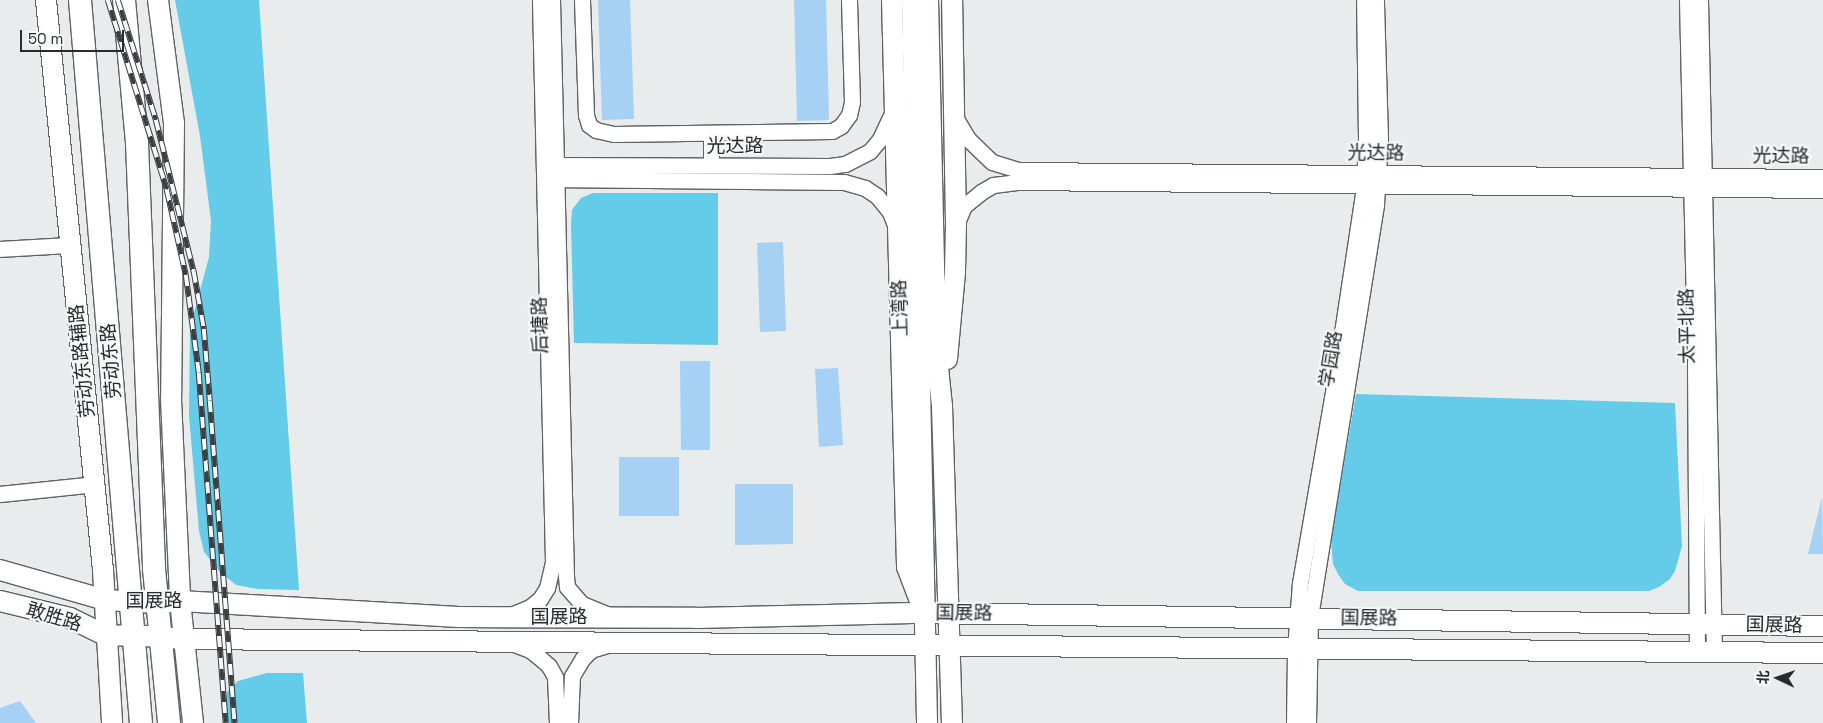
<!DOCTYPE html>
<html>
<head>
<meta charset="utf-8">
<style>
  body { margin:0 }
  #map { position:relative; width:1823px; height:723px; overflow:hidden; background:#e8eced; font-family:"Space Grotesk","Noto Sans SC",sans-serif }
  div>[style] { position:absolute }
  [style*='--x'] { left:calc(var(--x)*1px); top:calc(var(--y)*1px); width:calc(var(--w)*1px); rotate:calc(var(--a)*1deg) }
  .green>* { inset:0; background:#64cbe9 }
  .building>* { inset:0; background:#a6d0f4 }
  .roads { filter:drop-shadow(1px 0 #5f6263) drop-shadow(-1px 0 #5f6263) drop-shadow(0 1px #5f6263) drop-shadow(0 -1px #5f6263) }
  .minor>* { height:15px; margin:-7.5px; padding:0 7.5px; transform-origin:7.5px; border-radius:7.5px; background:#fff }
  .major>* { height:20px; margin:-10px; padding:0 10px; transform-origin:10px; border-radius:10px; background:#fff }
  .highway>* { height:22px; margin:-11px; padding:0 11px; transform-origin:11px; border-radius:11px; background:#fff }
  .rail>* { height:5.5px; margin-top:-2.75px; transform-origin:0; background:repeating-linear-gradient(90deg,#f5f9fa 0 11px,#3c3e3f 0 22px); box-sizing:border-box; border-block:1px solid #3c3e3f }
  span { translate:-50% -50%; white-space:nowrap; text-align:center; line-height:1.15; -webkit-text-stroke:4px #f5f9fa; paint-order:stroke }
  .street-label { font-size:19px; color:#292a2b }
  .north { position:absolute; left:1753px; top:653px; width:50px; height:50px; -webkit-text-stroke:4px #f5f9fa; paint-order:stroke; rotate:273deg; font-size:14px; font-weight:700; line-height:20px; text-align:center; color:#292a2b }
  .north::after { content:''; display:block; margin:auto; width:18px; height:22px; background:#292a2b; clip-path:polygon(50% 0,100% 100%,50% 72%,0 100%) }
  .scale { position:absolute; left:20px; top:30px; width:104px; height:22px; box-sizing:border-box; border:2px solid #292a2b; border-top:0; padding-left:6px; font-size:15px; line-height:18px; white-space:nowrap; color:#292a2b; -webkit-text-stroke:4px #f5f9fa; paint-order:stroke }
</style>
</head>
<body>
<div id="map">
  <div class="green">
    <i style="clip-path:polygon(175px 0,259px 0,299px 590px,258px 589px,236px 585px,219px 571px,204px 552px,199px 531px,189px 416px,190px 328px,209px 257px,211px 221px,200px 136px)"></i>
    <i style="clip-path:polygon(593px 193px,718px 193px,718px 345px,574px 343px,571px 224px,572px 210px,581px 198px)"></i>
    <i style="clip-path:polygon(1356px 394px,1675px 403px,1682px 546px,1675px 571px,1670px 579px,1659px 587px,1649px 591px,1358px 591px,1345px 584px,1338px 574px,1333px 564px,1331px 540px)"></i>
    <i style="clip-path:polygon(267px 673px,303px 673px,307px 723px,227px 723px,227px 692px,238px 681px)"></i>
  </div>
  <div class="building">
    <i style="clip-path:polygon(598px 0,630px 0,634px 119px,602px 120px)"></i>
    <i style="clip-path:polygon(794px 0,826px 0,829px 120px,797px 121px)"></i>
    <i style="clip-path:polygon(783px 242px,786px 331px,760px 332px,757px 243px)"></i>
    <i style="clip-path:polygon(680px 361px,710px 361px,710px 450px,681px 450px)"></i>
    <i style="clip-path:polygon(838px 368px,843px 445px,819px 447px,815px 369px)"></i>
    <i style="clip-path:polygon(619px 457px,679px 457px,679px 516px,619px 516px)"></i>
    <i style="clip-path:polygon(735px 484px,793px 484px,793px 544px,735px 545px)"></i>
    <i style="clip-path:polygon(1822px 497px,1823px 554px,1808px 554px)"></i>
    <i style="clip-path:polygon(20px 701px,36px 723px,0 723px,0 708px)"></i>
  </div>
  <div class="roads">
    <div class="minor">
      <i style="--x:552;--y:0;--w:576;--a:88.61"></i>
      <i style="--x:566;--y:576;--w:11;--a:85"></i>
      <i style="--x:567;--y:587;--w:23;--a:49"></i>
      <i style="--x:582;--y:604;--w:29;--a:22"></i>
      <i style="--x:582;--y:0;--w:115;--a:88"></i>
      <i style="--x:586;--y:115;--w:10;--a:73"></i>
      <i style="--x:589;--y:125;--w:9;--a:36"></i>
      <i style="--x:596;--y:130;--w:18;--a:13"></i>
      <i style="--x:614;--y:134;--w:218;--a:-0.8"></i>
      <i style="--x:832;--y:131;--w:10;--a:-29"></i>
      <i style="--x:841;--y:126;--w:14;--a:-54"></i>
      <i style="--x:849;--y:115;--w:13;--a:-77"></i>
      <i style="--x:852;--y:102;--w:102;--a:-91.7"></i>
      <i style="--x:1687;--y:0;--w:364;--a:88.7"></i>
      <i style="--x:1695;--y:364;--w:287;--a:89.6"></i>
      <i style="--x:1700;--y:0;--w:651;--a:88.77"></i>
      <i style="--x:955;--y:117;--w:26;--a:59"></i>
      <i style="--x:968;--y:139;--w:33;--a:44"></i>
      <i style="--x:992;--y:162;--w:28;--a:17"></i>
      <i style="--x:1019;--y:170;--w:804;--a:0.5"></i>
      <i style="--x:548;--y:165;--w:282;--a:0.2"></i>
      <i style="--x:830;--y:166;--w:15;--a:-8"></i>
      <i style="--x:845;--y:164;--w:28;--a:-27"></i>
      <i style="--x:870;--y:151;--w:16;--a:-50"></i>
      <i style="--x:880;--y:139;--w:31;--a:-65"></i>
      <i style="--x:711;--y:165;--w:31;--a:-90"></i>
      <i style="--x:548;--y:179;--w:296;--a:0.6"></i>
      <i style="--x:844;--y:182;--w:22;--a:16"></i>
      <i style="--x:865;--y:188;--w:14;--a:34"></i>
      <i style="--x:877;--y:196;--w:21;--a:51"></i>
      <i style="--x:890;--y:212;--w:14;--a:69"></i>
      <i style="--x:957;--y:223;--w:18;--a:-68"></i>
      <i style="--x:964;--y:206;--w:22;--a:-39"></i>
      <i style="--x:981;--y:192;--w:14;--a:-30"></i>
      <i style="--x:993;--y:185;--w:26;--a:-7"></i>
      <i style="--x:1019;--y:182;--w:804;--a:0.57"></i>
      <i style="--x:0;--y:249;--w:70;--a:-3.3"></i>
      <i style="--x:0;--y:494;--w:96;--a:-6"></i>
      <i style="--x:511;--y:615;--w:21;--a:-23"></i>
      <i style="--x:530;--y:607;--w:13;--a:-39"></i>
      <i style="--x:540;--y:599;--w:13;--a:-58"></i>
      <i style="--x:547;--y:588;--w:28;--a:-77"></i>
      <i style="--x:553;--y:561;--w:561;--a:-91.33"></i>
      <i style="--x:514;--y:644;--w:17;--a:21"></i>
      <i style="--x:530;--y:650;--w:11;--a:38"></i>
      <i style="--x:539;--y:657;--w:13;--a:42"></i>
      <i style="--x:549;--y:666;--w:13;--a:61"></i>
      <i style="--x:555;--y:677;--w:46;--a:87.5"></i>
      <i style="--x:570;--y:723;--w:47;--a:-87.6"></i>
      <i style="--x:572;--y:676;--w:21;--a:-59"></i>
      <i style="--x:583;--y:658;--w:11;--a:-45"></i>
      <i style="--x:591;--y:650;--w:17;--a:-17"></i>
      <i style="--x:1294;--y:723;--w:74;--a:-89.2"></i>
      <i style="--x:1295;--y:649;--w:66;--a:-85.7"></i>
      <i style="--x:1300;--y:583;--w:194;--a:-80.2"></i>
      <i style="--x:1333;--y:392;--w:208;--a:-81.4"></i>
      <i style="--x:1364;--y:186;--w:48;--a:-87.6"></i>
      <i style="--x:1366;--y:138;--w:138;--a:-90.8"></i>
      <i style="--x:1308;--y:723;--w:106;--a:-88.9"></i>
      <i style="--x:1310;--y:617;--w:418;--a:-80.9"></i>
      <i style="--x:1376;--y:204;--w:66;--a:-86.5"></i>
      <i style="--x:1380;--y:138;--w:138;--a:-91.7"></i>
    </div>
    <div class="major">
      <i style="--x:46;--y:0;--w:573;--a:84.29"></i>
      <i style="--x:103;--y:570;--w:153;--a:86.6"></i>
      <i style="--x:158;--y:0;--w:124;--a:82.6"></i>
      <i style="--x:174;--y:123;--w:276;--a:90.6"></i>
      <i style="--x:171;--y:399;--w:202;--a:87.4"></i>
      <i style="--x:180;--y:601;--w:123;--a:83.9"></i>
      <i style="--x:892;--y:0;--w:567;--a:88.48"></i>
      <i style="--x:907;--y:567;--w:33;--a:69"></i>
      <i style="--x:912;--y:0;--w:723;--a:88.81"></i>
      <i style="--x:928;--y:0;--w:348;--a:88.7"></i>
      <i style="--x:936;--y:348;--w:58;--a:84.1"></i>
      <i style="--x:942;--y:406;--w:317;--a:88.2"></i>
      <i style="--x:947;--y:359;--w:87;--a:-84.7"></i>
      <i style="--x:955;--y:272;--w:48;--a:-88.8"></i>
      <i style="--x:956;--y:224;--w:224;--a:-91"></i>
      <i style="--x:0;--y:570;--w:109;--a:15.9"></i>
      <i style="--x:105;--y:600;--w:52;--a:3.3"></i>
      <i style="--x:157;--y:603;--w:23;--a:-5"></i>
      <i style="--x:180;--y:601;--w:279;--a:3.3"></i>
      <i style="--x:459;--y:617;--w:237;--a:0.2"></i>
      <i style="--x:696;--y:618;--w:228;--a:-1.3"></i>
      <i style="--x:924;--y:613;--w:899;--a:0.83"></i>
      <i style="--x:0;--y:601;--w:72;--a:13.7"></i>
      <i style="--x:70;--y:618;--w:41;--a:25.9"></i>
      <i style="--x:107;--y:636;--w:26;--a:-2"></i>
      <i style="--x:133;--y:635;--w:51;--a:4.5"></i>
      <i style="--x:184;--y:639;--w:1639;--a:0.49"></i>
    </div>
    <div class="highway">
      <i style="--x:80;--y:0;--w:726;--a:85.18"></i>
      <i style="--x:124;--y:0;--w:144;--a:84.8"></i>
      <i style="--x:137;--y:143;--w:426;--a:87.7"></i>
      <i style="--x:154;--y:569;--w:155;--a:84.4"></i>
    </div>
  </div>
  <div class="rail">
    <i style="--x:108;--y:0;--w:199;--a:72.7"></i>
    <i style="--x:167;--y:190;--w:87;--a:77.4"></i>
    <i style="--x:186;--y:275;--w:99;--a:82.4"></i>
    <i style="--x:199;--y:373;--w:351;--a:85.6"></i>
    <i style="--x:118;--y:0;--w:126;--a:72.4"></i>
    <i style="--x:156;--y:120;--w:157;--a:76"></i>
    <i style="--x:194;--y:272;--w:58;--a:80"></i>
    <i style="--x:204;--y:329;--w:72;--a:85.2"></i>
    <i style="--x:210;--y:401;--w:323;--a:85.6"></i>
  </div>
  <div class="street-label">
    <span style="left:735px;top:146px">光达路</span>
    <span style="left:1376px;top:153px;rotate:1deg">光达路</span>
    <span style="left:1781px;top:156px;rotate:1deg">光达路</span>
    <span style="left:900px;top:308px;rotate:-92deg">上湾路</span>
    <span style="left:540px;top:325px;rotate:-91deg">后塘路</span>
    <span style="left:1687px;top:326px;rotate:-91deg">太平北路</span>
    <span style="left:1331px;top:359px;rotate:-81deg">学园路</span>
    <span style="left:82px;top:361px;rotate:-96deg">劳动东路辅路</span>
    <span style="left:111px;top:361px;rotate:-95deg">劳动东路</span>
    <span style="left:154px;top:601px">国展路</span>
    <span style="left:964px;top:613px;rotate:1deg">国展路</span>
    <span style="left:54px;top:617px;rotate:17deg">敢胜路</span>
    <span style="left:559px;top:617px">国展路</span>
    <span style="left:1369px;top:618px;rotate:1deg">国展路</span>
    <span style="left:1774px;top:625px;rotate:1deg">国展路</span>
  </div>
  <div class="north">北</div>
  <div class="scale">50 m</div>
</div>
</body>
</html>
